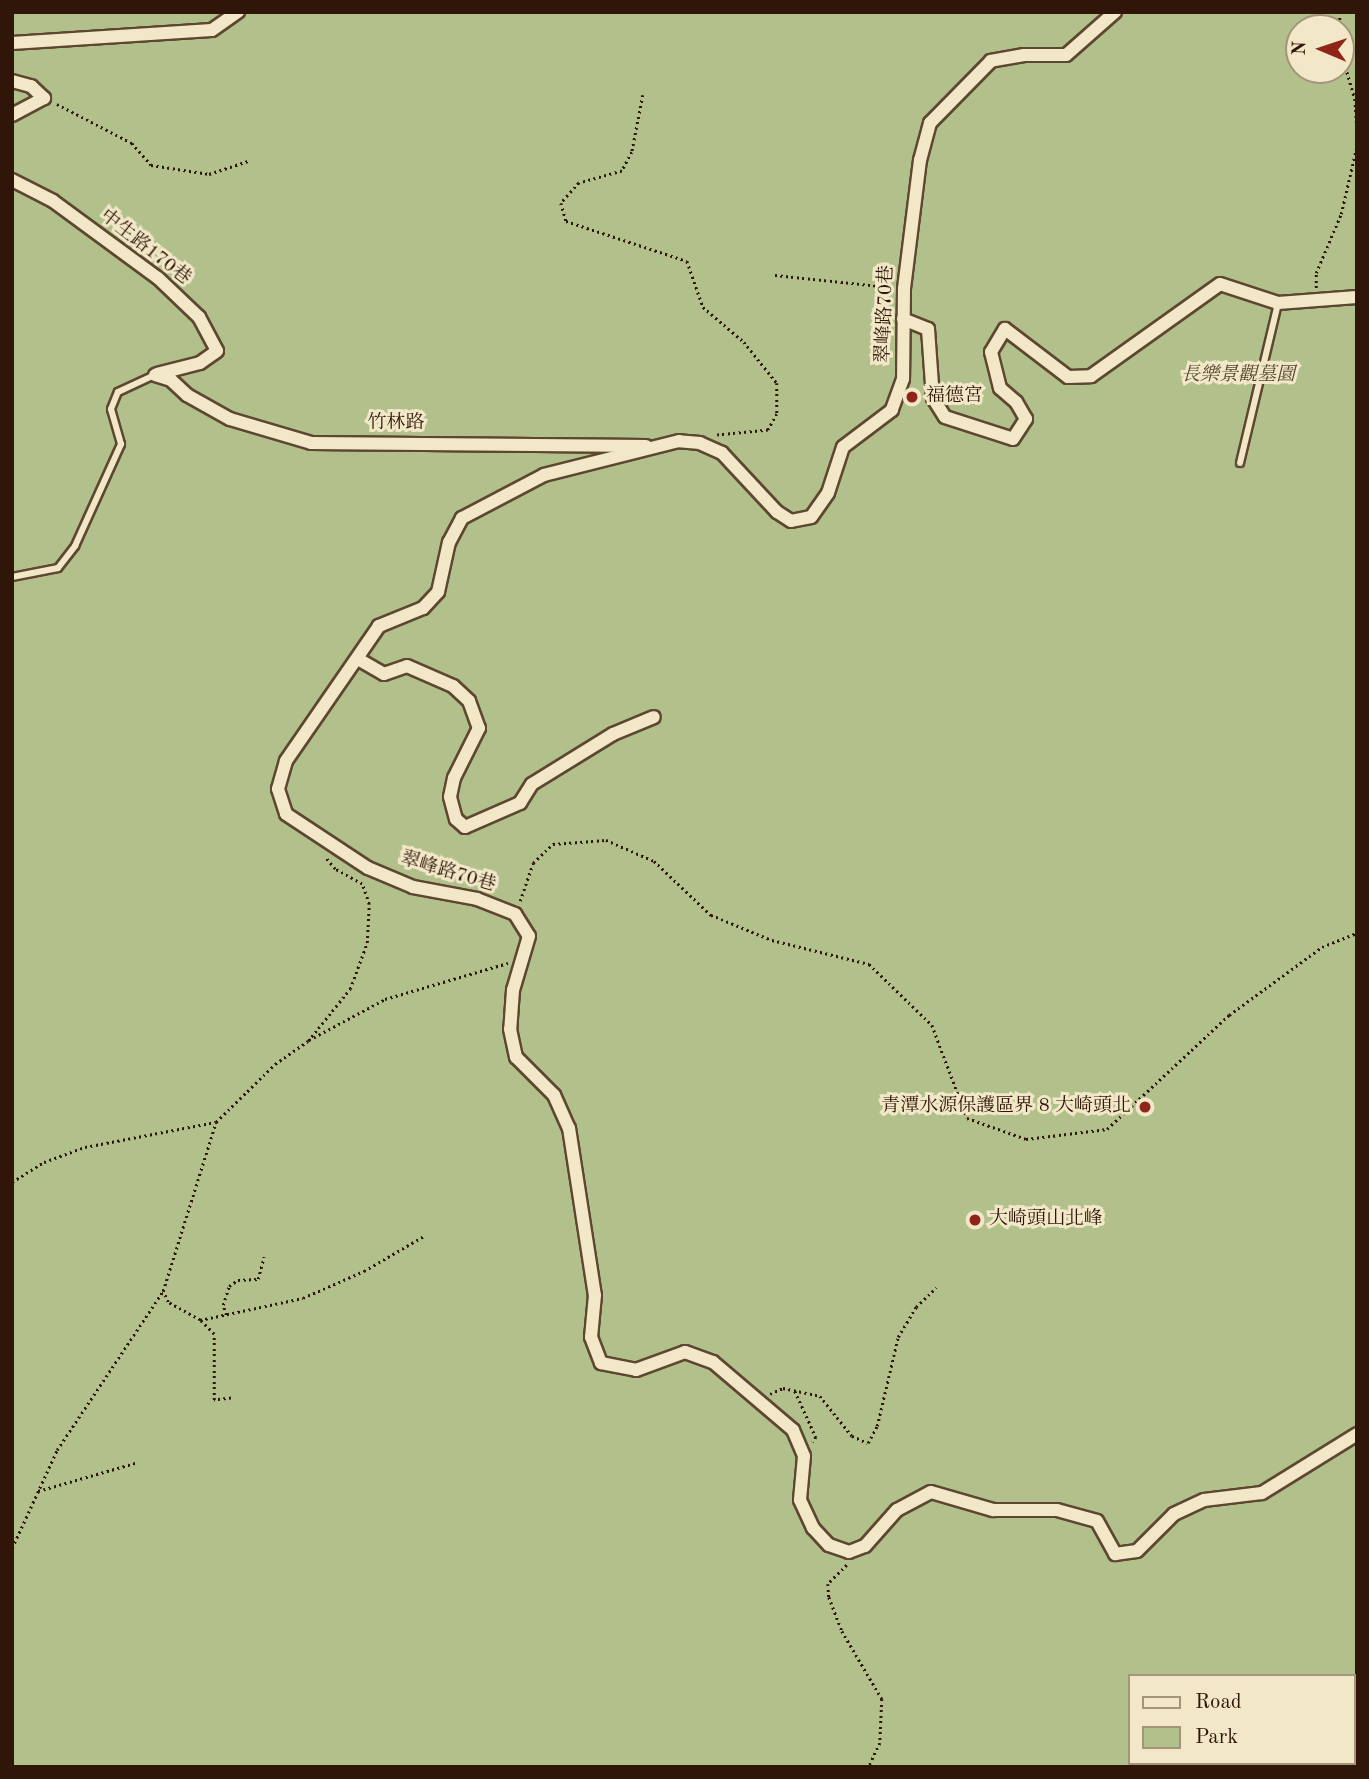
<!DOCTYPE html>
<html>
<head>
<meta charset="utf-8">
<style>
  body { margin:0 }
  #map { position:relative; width:1369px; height:1779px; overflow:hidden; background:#ebdbaa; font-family:"Old Standard TT","Noto Serif TC",serif }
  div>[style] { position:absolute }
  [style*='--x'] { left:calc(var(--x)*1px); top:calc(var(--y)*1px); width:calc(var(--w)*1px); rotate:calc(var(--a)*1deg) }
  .green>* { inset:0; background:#b2c18c }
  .path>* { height:2.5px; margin-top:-1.25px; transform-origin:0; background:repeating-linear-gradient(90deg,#2f1608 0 2px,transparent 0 5.5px) }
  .roads { filter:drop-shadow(2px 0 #5e4730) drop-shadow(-2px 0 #5e4730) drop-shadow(0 2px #5e4730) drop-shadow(0 -2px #5e4730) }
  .lane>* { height:6px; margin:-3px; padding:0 3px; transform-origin:3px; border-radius:3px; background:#f2e8c8 }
  .street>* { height:12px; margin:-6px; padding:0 6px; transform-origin:6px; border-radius:6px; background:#f2e8c8 }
  .dots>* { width:19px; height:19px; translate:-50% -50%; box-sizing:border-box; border:4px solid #f2e8c8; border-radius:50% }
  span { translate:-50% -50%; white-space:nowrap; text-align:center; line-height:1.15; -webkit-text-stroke:6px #f2e8c8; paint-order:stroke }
  .street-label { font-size:19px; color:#2f1608 }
  .park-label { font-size:19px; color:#564930; font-style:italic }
  .poi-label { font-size:19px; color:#2f1608 }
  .left { translate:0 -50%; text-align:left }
  .right { translate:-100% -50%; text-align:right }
  .frame { position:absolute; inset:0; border:14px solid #2f1608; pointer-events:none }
  .legend { position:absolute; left:1128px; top:1674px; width:228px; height:91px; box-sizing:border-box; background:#f2e8c8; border:2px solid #a4947b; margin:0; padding:9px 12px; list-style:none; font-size:21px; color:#2f1608 }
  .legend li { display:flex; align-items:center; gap:14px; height:35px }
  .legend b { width:35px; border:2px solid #a4947b }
  .north { position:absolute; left:1285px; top:14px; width:70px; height:70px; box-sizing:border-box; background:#f2e8c8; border:2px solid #a4947b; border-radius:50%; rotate:272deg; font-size:19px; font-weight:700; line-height:28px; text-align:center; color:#2f1608 }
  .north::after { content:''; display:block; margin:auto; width:24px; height:32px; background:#8f2418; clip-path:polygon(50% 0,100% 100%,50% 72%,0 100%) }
</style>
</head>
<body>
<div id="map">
  <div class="green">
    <i style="clip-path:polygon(evenodd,12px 12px,1357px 12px,1357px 1767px,12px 1767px,12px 12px,1299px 28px,1341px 28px,1341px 70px,1299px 70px,1299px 28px,12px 12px,1129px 1676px,1353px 1676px,1353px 1763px,1129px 1763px,1129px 1676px)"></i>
  </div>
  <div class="path">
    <i style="--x:1340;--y:12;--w:16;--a:90"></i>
    <i style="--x:1341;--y:51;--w:50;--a:73.7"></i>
    <i style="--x:1355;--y:99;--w:29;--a:86"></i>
    <i style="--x:643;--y:95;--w:58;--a:100.9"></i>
    <i style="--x:632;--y:152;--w:21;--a:118"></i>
    <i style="--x:622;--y:171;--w:45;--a:164.4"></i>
    <i style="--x:579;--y:183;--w:27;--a:132"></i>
    <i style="--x:561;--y:203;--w:19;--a:74"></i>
    <i style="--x:566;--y:221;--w:127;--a:18.3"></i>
    <i style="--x:687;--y:261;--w:49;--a:70.8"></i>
    <i style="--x:703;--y:307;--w:54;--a:40.5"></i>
    <i style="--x:744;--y:342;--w:53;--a:51.2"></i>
    <i style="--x:777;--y:383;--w:31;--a:90"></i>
    <i style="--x:777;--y:414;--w:18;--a:119"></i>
    <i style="--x:768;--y:430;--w:51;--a:174.4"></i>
    <i style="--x:57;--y:104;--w:85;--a:27.5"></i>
    <i style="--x:132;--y:143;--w:29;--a:49"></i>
    <i style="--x:151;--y:165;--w:59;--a:8.8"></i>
    <i style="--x:209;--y:174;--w:41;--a:-18.4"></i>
    <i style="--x:775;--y:275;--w:116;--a:6"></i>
    <i style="--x:1316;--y:288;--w:15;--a:-90"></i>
    <i style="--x:1316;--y:273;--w:64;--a:-67"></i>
    <i style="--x:1341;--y:214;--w:71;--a:-76.9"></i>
    <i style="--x:520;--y:901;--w:40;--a:-71.1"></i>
    <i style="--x:533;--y:863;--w:28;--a:-44"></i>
    <i style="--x:553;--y:844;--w:53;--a:-4.3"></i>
    <i style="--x:606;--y:840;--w:52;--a:23.6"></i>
    <i style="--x:654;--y:861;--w:79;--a:43.5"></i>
    <i style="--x:711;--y:915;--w:66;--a:22.3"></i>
    <i style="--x:772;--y:940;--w:100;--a:13.9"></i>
    <i style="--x:869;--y:964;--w:88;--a:44.1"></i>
    <i style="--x:932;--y:1025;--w:99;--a:69.4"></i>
    <i style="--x:967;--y:1118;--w:63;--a:19.6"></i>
    <i style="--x:1026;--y:1139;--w:82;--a:-7"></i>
    <i style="--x:1107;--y:1129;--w:167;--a:-43.1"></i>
    <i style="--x:1229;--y:1015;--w:115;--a:-36.2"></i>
    <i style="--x:1322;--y:947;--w:38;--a:-22"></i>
    <i style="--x:309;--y:1040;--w:86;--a:-28.3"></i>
    <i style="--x:385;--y:999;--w:128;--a:-16.3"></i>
    <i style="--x:12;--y:1182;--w:38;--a:-32"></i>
    <i style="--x:44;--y:1162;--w:44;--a:-20.1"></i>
    <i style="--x:85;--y:1147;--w:133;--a:-10.8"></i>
    <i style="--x:226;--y:1315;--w:10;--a:-107"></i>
    <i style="--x:223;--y:1305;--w:20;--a:-72"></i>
    <i style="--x:229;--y:1286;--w:11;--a:-34"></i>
    <i style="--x:238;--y:1280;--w:20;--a:-3"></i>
    <i style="--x:258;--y:1279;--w:23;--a:-75"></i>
    <i style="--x:200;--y:1320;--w:105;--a:-12.1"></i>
    <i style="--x:303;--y:1298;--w:67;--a:-23.9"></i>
    <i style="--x:364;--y:1271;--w:69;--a:-30.3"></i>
    <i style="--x:795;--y:1391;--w:51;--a:65.5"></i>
    <i style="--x:816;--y:1437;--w:6;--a:121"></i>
    <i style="--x:770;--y:1394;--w:14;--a:-25"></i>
    <i style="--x:783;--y:1388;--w:38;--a:12"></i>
    <i style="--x:820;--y:1396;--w:51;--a:51.3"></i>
    <i style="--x:852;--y:1436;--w:17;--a:24"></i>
    <i style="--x:868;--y:1443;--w:19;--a:-62"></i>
    <i style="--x:877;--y:1426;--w:91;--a:-76.7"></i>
    <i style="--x:898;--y:1337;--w:35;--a:-59"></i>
    <i style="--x:916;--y:1307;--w:28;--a:-44"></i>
    <i style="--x:231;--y:1398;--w:17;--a:173"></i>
    <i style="--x:214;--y:1400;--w:66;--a:-90"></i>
    <i style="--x:214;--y:1334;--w:20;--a:-135"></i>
    <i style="--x:200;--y:1320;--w:37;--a:-151"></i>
    <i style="--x:168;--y:1302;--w:12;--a:-114"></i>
    <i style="--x:163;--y:1291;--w:177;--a:-72.6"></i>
    <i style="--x:216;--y:1122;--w:83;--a:-44.5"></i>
    <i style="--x:275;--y:1064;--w:40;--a:-34.9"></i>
    <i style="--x:308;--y:1041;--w:67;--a:-51.1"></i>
    <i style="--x:350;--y:989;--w:49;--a:-69.7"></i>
    <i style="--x:367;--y:943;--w:39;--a:-87"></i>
    <i style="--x:369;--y:904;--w:21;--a:-109"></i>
    <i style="--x:362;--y:884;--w:31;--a:-151"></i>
    <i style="--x:335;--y:869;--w:16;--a:-130"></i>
    <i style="--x:38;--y:1491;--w:101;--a:-16.1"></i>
    <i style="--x:12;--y:1548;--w:108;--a:-65.3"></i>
    <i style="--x:57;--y:1450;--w:191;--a:-56.3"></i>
    <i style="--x:847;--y:1565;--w:27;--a:135"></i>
    <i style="--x:828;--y:1584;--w:13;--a:86"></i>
    <i style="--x:829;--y:1597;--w:36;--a:69"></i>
    <i style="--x:842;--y:1631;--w:79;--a:59.5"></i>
    <i style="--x:882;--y:1699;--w:44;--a:92.6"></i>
    <i style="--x:880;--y:1743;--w:26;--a:115"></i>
  </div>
  <div class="roads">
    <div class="lane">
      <i style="--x:1240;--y:463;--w:164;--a:-76.6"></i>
      <i style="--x:12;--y:577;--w:47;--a:-11.1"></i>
      <i style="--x:58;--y:568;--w:28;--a:-52"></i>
      <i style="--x:75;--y:546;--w:112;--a:-65.7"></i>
      <i style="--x:121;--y:444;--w:36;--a:-106"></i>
      <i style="--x:111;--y:409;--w:18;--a:-68"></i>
      <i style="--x:118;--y:392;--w:40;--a:-25"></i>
    </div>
    <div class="street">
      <i style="--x:1115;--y:12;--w:65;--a:138.7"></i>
      <i style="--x:1066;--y:55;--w:42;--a:180"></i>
      <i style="--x:1024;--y:55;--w:34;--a:170"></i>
      <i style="--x:991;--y:61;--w:87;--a:134.5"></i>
      <i style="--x:930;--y:123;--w:38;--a:105"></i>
      <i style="--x:920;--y:160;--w:130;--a:97.1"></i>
      <i style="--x:904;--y:289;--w:90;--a:90.6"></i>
      <i style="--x:903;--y:379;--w:33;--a:110"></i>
      <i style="--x:892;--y:410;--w:61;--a:142.9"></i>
      <i style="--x:843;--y:447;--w:48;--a:108.1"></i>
      <i style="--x:828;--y:493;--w:29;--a:125"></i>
      <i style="--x:811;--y:517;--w:20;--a:169"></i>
      <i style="--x:791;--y:521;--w:17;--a:-147"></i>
      <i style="--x:777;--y:512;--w:81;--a:-133"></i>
      <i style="--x:722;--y:453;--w:24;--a:-156"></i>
      <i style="--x:700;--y:443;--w:21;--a:-175"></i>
      <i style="--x:679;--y:441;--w:139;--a:165.9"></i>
      <i style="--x:544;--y:475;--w:93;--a:152.3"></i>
      <i style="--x:462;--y:518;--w:27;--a:118"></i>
      <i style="--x:449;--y:542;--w:51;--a:102.4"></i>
      <i style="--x:438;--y:592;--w:22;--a:133"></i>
      <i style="--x:423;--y:608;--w:48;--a:157.8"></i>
      <i style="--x:379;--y:626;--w:164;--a:124.6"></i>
      <i style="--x:286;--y:761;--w:29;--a:106"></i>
      <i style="--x:278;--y:789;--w:26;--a:72"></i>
      <i style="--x:286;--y:814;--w:98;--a:33.4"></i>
      <i style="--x:368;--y:868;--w:49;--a:22.9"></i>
      <i style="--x:413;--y:887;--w:65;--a:10.6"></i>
      <i style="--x:477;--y:899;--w:41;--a:21.5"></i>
      <i style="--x:515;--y:914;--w:26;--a:58"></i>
      <i style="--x:529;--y:936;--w:56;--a:106.5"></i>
      <i style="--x:513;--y:990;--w:39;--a:94"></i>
      <i style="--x:510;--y:1029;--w:29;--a:78"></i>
      <i style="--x:516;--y:1057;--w:54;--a:45"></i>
      <i style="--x:554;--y:1095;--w:36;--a:66"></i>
      <i style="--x:569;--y:1128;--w:169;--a:81.2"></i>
      <i style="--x:595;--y:1295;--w:42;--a:95.4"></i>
      <i style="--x:591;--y:1337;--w:28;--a:69"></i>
      <i style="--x:601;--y:1363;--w:36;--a:11"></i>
      <i style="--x:636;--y:1370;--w:52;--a:-20.2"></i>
      <i style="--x:685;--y:1352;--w:30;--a:20"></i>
      <i style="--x:713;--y:1362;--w:105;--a:40.4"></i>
      <i style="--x:793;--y:1430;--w:28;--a:67"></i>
      <i style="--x:804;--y:1456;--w:44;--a:95.2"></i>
      <i style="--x:800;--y:1500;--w:31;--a:65"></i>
      <i style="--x:813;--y:1528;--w:23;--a:47"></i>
      <i style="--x:829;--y:1545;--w:21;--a:19"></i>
      <i style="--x:849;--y:1552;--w:17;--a:-21"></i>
      <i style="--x:865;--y:1546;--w:48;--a:-48.4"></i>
      <i style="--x:897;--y:1510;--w:38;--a:-28"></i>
      <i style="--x:931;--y:1492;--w:65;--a:16.2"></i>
      <i style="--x:993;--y:1510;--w:64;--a:0"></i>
      <i style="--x:1057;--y:1510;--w:41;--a:15.4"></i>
      <i style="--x:1097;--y:1521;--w:38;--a:61"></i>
      <i style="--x:1115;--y:1554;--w:22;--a:-8"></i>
      <i style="--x:1137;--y:1551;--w:52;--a:-45"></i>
      <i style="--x:1174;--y:1514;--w:33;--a:-25"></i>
      <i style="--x:1204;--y:1500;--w:58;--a:-6.9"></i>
      <i style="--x:1262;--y:1493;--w:112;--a:-31.8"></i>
      <i style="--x:12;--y:43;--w:200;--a:-3.7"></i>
      <i style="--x:212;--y:30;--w:32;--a:-35"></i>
      <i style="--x:12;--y:81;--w:20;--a:15"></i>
      <i style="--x:31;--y:86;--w:18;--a:43"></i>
      <i style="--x:44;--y:98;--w:36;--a:152"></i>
      <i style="--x:12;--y:180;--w:46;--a:27.1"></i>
      <i style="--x:53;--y:201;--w:130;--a:36.3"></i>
      <i style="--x:158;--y:278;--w:57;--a:43.6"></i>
      <i style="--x:199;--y:317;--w:38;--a:62"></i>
      <i style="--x:217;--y:351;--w:21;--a:145"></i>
      <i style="--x:200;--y:363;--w:44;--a:165.7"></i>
      <i style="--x:903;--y:319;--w:27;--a:22"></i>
      <i style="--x:928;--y:329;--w:69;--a:85.9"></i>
      <i style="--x:933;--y:398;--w:22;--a:58"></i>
      <i style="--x:945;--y:417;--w:71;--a:17.9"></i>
      <i style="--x:1013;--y:439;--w:24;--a:-57"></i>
      <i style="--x:1026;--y:419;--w:20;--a:-120"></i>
      <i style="--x:1016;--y:402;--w:21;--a:-139"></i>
      <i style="--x:1000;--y:388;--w:37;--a:-104"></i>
      <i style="--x:991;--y:352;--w:27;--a:-59"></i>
      <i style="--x:1005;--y:329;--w:79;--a:37.3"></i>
      <i style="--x:1068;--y:377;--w:23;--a:-2"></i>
      <i style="--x:1091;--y:376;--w:158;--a:-35.5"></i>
      <i style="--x:1220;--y:284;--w:61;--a:18.1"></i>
      <i style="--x:1278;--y:303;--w:79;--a:-4.3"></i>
      <i style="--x:155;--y:375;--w:17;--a:17"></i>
      <i style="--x:171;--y:380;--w:22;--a:43"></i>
      <i style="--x:187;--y:395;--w:49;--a:29.2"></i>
      <i style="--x:230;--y:419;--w:84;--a:16.5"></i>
      <i style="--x:311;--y:443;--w:335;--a:0.5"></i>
      <i style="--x:358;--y:659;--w:30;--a:30"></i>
      <i style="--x:384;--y:674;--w:24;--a:-19"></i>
      <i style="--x:407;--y:666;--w:50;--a:23.5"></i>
      <i style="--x:453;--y:686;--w:22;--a:43"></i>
      <i style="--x:469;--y:701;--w:29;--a:70"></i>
      <i style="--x:479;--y:728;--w:56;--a:116.6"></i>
      <i style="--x:454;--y:778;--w:19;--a:102"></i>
      <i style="--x:450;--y:797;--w:23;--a:75"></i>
      <i style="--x:456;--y:819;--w:12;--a:42"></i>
      <i style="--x:465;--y:827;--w:60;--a:-23.6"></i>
      <i style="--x:520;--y:803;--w:22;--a:-58"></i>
      <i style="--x:532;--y:784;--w:95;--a:-31.7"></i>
      <i style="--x:613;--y:734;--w:44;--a:-22.5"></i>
    </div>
  </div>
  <div class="dots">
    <i style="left:912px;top:397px;background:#8f2418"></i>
    <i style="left:1145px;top:1107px;background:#8f2418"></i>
    <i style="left:975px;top:1220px;background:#8f2418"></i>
  </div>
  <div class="street-label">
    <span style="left:145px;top:248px;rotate:38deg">中生路170巷</span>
    <span style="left:886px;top:314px;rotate:-88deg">翠峰路70巷</span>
    <span style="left:396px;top:424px">竹林路</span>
    <span style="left:448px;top:873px;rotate:16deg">翠峰路70巷</span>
  </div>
  <div class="park-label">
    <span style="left:1238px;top:376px">長樂景觀墓園</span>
  </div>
  <div class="poi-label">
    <span class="left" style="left:926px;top:397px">福德宮</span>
    <span class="right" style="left:1131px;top:1107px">青潭水源保護區界 8 大崎頭北</span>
    <span class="left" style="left:989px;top:1220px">大崎頭山北峰</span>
  </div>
  <div class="frame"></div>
  <ul class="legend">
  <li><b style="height:9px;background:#f2e8c8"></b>Road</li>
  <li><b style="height:19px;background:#b2c18c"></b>Park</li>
  </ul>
  <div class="north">N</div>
</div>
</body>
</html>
